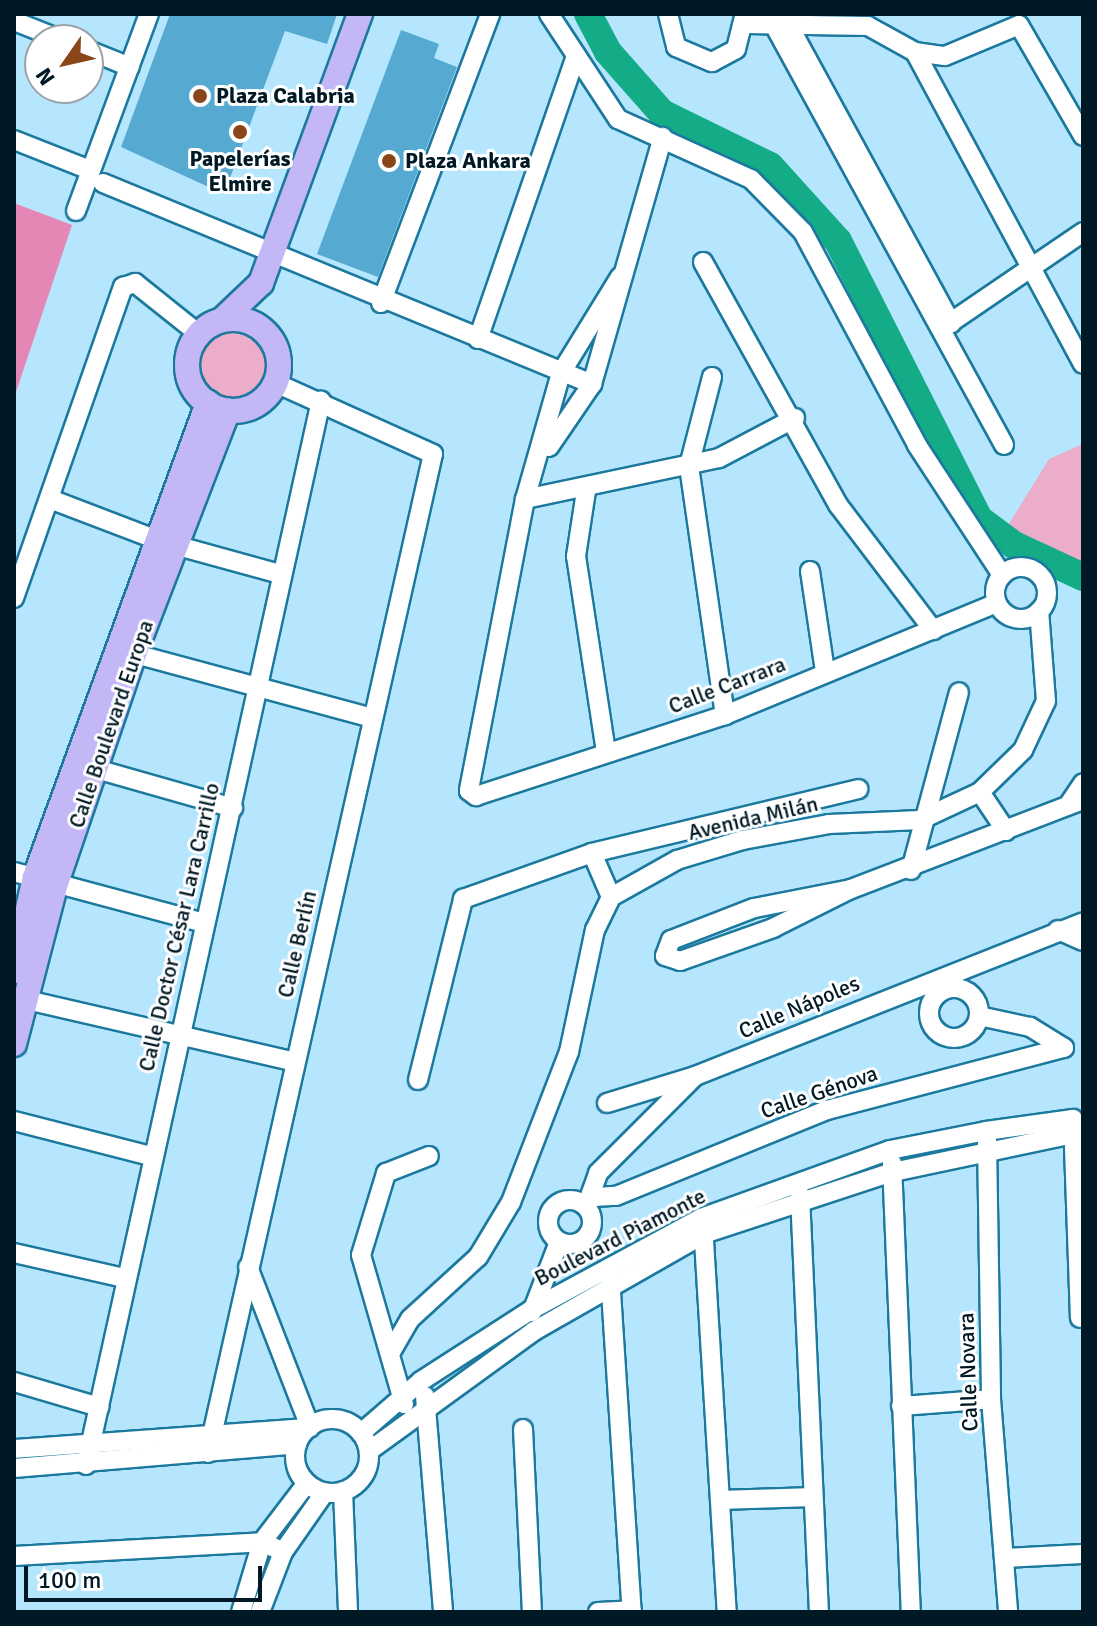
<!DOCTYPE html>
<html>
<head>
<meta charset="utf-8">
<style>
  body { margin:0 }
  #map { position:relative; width:1097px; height:1626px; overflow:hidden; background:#b6e6fe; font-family:Signika,sans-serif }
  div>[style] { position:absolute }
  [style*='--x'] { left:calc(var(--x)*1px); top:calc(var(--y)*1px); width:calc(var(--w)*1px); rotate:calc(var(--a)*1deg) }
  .green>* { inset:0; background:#ebadc9 }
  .round { border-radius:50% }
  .forest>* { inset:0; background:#e587b4 }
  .river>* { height:28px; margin:-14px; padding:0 14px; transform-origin:14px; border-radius:14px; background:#14ab87 }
  .building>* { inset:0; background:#56aad1 }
  .roads { filter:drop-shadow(2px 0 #1c799e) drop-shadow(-2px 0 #1c799e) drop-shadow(0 2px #1c799e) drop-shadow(0 -2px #1c799e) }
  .minor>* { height:18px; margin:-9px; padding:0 9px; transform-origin:9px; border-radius:9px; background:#fff }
  .minor>.ring { margin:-9px; padding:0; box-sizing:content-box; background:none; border:18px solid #fff; border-radius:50% }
  .major>* { height:24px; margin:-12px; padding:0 12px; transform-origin:12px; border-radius:12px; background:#c3b7f6 }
  .major>.ring { margin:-12px; padding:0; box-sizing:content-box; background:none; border:24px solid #c3b7f6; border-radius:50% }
  .dots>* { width:22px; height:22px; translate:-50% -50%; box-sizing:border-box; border:4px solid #fff; border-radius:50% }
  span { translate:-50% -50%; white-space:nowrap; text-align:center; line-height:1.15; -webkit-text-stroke:6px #fff; paint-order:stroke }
  .poi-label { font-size:22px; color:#001925; font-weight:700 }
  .left { translate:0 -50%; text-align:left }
  .street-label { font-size:22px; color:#001925 }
  .frame { position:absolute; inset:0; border:16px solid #001925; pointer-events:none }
  .north { position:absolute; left:24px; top:24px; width:80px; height:80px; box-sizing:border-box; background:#fff; border:2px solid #99a3a8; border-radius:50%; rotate:236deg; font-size:22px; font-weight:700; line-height:32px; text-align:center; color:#001925 }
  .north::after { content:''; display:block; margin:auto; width:28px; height:36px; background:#8a4619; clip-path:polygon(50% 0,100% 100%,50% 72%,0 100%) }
  .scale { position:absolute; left:24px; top:1566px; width:238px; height:36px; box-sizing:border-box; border:4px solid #001925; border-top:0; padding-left:10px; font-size:24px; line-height:28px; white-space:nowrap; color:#001925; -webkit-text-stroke:6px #fff; paint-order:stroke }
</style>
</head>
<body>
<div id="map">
  <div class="green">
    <i class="round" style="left:196px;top:326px;width:72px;height:72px"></i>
    <i style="clip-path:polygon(1083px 444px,1083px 590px,996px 545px,1049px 459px)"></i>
  </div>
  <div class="forest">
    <i style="clip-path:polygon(14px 203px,72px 225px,14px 398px)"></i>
  </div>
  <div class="river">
    <i style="--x:588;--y:14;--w:43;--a:62.2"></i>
    <i style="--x:608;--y:52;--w:81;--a:48.5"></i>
    <i style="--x:662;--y:113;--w:120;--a:26.1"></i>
    <i style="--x:770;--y:166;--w:101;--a:47.8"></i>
    <i style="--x:838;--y:241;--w:312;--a:63.1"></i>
    <i style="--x:979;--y:519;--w:44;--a:36.6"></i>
    <i style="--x:1014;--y:545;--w:76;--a:24.9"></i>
  </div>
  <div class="building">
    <i style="clip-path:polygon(170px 14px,337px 14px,327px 44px,285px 31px,224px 194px,121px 147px)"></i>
    <i style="clip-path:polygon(401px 30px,439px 44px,434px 58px,457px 67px,378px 277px,317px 254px)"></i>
  </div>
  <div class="roads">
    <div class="minor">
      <i style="--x:549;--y:14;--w:126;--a:56.7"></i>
      <i style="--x:618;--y:119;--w:146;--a:24.3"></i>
      <i style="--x:751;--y:179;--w:74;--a:45.5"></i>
      <i style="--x:803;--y:232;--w:242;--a:61.8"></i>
      <i style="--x:917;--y:445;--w:155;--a:56.8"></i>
      <i style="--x:668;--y:14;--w:34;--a:76"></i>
      <i style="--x:676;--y:47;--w:39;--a:23"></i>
      <i style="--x:712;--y:62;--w:27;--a:-28"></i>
      <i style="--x:736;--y:49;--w:36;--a:-76"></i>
      <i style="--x:14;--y:21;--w:52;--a:21.6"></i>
      <i style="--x:773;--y:23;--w:481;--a:61.3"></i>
      <i style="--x:746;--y:24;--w:122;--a:0.9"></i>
      <i style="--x:868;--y:26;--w:54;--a:29"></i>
      <i style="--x:915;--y:52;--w:30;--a:8"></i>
      <i style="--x:945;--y:56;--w:80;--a:-22.7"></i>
      <i style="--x:1019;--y:25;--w:128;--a:60"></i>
      <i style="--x:788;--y:24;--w:341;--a:61.4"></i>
      <i style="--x:88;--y:50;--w:45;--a:22"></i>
      <i style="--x:915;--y:52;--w:354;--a:61.7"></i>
      <i style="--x:14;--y:140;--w:82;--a:21.5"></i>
      <i style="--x:103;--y:183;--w:529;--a:22.34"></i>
      <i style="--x:76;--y:211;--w:210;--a:-69.7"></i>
      <i style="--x:703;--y:262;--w:279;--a:60.9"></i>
      <i style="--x:839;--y:506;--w:156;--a:52.8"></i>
      <i style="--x:620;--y:277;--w:113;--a:121.6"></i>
      <i style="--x:561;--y:373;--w:131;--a:105.9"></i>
      <i style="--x:525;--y:499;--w:297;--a:100.9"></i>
      <i style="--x:469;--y:791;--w:9;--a:36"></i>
      <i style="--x:476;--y:796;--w:262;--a:-18"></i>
      <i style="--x:725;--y:715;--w:294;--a:-22.4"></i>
      <i style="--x:381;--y:303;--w:309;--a:-69.3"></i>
      <i style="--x:941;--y:329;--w:172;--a:-34.3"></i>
      <i style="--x:478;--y:339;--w:296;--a:-70.9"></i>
      <i style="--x:712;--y:377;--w:92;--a:104.5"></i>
      <i style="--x:689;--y:466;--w:252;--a:81.8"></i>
      <i style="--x:549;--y:447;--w:76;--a:-55.7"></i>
      <i style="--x:592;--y:384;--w:257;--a:-74"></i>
      <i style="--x:586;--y:491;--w:66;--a:98.7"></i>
      <i style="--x:576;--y:556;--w:199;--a:81.3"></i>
      <i style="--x:50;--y:499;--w:118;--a:20.9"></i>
      <i style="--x:160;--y:541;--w:124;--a:15.4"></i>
      <i style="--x:525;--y:499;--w:198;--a:-11.9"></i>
      <i style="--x:719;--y:458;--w:86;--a:-27.8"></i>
      <i class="ring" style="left:995px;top:567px;width:34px;height:34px"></i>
      <i style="--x:810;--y:571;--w:101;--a:81.5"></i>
      <i style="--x:14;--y:598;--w:330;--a:-70.7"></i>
      <i style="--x:123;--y:287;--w:13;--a:-18"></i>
      <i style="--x:135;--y:283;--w:82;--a:38.6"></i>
      <i style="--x:124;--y:651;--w:257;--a:15.1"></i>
      <i style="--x:86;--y:766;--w:153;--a:15.9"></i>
      <i style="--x:980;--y:792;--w:47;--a:56.3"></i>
      <i style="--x:1069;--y:804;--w:25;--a:-56"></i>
      <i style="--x:592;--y:853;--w:48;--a:66.6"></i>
      <i style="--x:911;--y:870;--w:184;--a:-74.9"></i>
      <i style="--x:14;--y:872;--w:197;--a:15"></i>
      <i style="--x:851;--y:889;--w:99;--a:168.9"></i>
      <i style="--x:754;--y:908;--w:89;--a:158.9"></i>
      <i style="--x:671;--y:940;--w:17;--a:111"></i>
      <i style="--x:665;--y:956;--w:16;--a:18"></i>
      <i style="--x:680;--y:961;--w:99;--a:-19.5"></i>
      <i style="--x:773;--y:928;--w:87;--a:-26.6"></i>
      <i style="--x:851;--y:889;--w:248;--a:-21"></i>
      <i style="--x:1058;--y:930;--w:27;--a:24"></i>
      <i class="ring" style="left:929px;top:988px;width:32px;height:32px"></i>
      <i style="--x:14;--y:997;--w:288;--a:13"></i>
      <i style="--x:418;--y:1080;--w:187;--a:-76"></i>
      <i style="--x:463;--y:899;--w:137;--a:-19.6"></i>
      <i style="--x:592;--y:853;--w:274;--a:-13.5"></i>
      <i style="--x:607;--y:1103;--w:89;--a:-17"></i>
      <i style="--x:14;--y:1121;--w:140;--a:14.4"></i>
      <i style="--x:987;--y:1140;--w:259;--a:89.1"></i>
      <i style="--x:991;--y:1399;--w:214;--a:85.4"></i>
      <i style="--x:892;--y:1163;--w:449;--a:87.6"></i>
      <i style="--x:800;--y:1195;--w:417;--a:87.4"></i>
      <i style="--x:594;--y:1197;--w:22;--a:-3"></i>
      <i style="--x:616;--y:1196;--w:228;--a:-22.2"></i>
      <i style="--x:827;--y:1110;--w:245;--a:-14.7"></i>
      <i style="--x:1064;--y:1048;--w:40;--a:-148"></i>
      <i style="--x:1030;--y:1027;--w:52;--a:-167.8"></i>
      <i class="ring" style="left:548px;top:1200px;width:26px;height:26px"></i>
      <i style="--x:587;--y:1204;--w:33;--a:-70"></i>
      <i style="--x:598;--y:1173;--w:137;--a:-45"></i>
      <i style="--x:695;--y:1076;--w:417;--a:-21.6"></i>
      <i style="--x:703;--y:1224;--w:389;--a:86.5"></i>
      <i style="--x:14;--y:1253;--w:113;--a:12.8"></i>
      <i style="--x:248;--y:1267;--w:172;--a:68.8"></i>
      <i style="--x:610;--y:1276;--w:337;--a:86.3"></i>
      <i style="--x:532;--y:1312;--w:75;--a:-68.9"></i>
      <i style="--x:391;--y:1352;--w:38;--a:-60"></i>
      <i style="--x:410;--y:1319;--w:92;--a:-42.4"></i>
      <i style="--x:478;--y:1257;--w:64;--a:-59"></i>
      <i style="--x:511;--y:1202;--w:161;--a:-68.9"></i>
      <i style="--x:569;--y:1052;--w:125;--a:-78"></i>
      <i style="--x:595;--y:930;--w:37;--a:-64"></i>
      <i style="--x:611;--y:897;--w:76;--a:-29.3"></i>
      <i style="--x:677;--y:860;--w:69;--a:-16.9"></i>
      <i style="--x:743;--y:840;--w:87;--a:-10.5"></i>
      <i style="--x:829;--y:824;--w:91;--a:-2.5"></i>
      <i style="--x:920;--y:820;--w:66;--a:-25"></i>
      <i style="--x:980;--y:792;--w:60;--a:-44.3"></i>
      <i style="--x:1023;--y:750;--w:54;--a:-64.9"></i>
      <i style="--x:1046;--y:701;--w:90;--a:-94.4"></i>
      <i style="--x:14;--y:1382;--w:89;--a:16.4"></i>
      <i style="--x:425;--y:1396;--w:217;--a:85.2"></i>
      <i style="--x:404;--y:1404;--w:155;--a:-106.1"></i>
      <i style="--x:361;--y:1255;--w:86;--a:-73"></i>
      <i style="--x:386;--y:1173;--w:46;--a:-21.6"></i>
      <i style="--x:901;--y:1406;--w:90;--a:-4.4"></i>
      <i class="ring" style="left:295px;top:1419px;width:56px;height:56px"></i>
      <i style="--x:523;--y:1429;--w:183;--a:87.2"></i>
      <i style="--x:361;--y:1433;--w:79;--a:-40.9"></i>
      <i style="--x:421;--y:1381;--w:131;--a:-32.8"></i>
      <i style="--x:531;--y:1310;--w:193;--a:-28.4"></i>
      <i style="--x:701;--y:1218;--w:201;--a:-19.8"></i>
      <i style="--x:890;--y:1150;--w:98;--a:-11.2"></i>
      <i style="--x:986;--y:1131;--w:88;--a:-7.9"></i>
      <i style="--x:1073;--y:1119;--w:199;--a:88"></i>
      <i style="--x:14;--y:1449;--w:295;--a:-4.1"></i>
      <i style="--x:369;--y:1451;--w:204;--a:-36"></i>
      <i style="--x:534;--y:1331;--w:196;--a:-29.7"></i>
      <i style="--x:704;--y:1234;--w:199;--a:-18.2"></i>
      <i style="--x:893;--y:1172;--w:185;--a:-11.9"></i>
      <i style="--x:208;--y:1453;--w:1024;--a:-77.31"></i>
      <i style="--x:433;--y:454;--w:172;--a:-155.7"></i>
      <i style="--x:86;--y:1465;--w:1090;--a:-77.55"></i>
      <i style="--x:14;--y:1468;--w:284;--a:-4.8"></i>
      <i style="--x:343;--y:1491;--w:121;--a:87.6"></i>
      <i style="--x:720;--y:1500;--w:93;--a:-1.8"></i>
      <i style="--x:14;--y:1556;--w:248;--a:-3.2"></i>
      <i style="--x:262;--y:1542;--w:23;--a:25"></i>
      <i style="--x:1004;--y:1558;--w:79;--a:-2.9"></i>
      <i style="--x:241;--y:1612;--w:73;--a:-73.3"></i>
      <i style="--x:262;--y:1542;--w:74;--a:-52.7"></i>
      <i style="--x:260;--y:1612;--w:64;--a:-69"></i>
      <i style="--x:283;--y:1552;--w:73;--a:-55"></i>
      <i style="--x:598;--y:1612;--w:34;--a:-3"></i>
    </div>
    <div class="major">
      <i class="ring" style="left:187px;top:319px;width:68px;height:68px"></i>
      <i style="--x:222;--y:320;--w:54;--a:-43.5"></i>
      <i style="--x:261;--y:283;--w:287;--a:-69.8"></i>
      <i style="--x:14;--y:971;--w:96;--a:-77.4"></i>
      <i style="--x:35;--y:877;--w:505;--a:-69.95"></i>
      <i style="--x:14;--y:1044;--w:166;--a:-75.4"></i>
      <i style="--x:56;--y:883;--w:242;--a:-71.2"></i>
      <i style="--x:134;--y:654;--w:261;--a:-68.9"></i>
    </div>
  </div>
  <div class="dots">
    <i style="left:200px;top:96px;background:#8a4619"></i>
    <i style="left:240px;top:132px;background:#8a4619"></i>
    <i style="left:389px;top:161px;background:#8a4619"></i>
  </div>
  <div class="poi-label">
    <span class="left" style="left:216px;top:96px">Plaza Calabria</span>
    <span style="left:240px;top:171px">Papelerías<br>Elmire</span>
    <span class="left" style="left:405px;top:161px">Plaza Ankara</span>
  </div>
  <div class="street-label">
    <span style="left:727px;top:685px;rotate:-21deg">Calle Carrara</span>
    <span style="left:111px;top:724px;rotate:-71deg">Calle Boulevard Europa</span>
    <span style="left:753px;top:818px;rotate:-13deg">Avenida Milán</span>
    <span style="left:179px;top:927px;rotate:-77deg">Calle Doctor César Lara Carrillo</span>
    <span style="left:297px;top:944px;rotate:-77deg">Calle Berlín</span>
    <span style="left:799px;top:1007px;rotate:-23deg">Calle Nápoles</span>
    <span style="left:819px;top:1092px;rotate:-19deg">Calle Génova</span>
    <span style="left:620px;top:1237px;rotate:-27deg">Boulevard Piamonte</span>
    <span style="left:968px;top:1372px;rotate:-92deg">Calle Novara</span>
  </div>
  <div class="frame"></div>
  <div class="north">N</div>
  <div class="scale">100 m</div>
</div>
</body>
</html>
